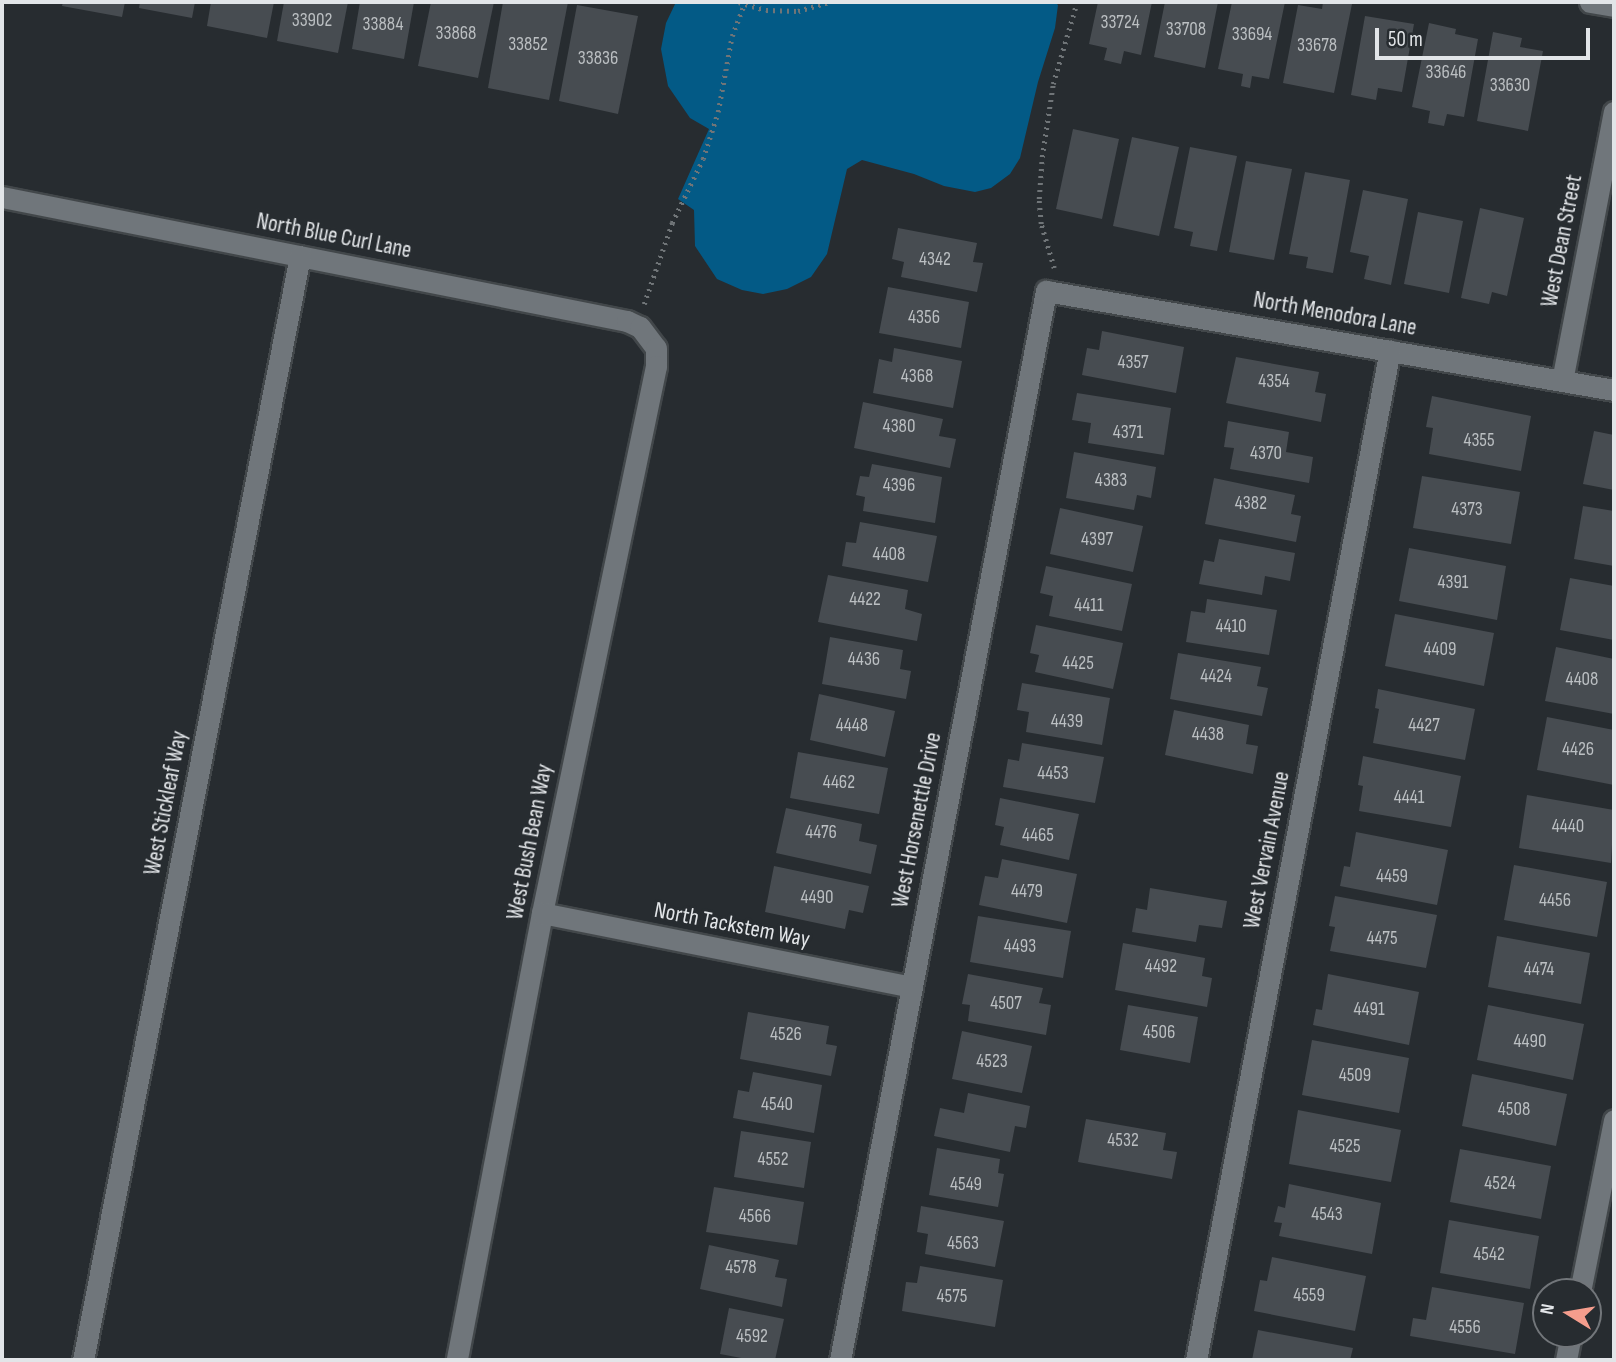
<!DOCTYPE html>
<html>
<head>
<meta charset="utf-8">
<style>
  body { margin:0 }
  #map { position:relative; width:1616px; height:1362px; overflow:hidden; background:#272c30; font-family:"Sofia Sans Condensed",sans-serif }
  div>[style] { position:absolute }
  [style*='--x'] { left:calc(var(--x)*1px); top:calc(var(--y)*1px); width:calc(var(--w)*1px); rotate:calc(var(--a)*1deg) }
  .green>* { inset:0; background:#035a86 }
  .building>* { inset:0; background:#474c51 }
  .path>* { height:4.5px; margin-top:-2.25px; transform-origin:0; background:repeating-linear-gradient(90deg,#707578 0 2px,transparent 0 7px) }
  .roads { filter:drop-shadow(2px 0 #42474a) drop-shadow(-2px 0 #42474a) drop-shadow(0 2px #42474a) drop-shadow(0 -2px #42474a) }
  .minor>* { height:21px; margin:-10.5px; padding:0 10.5px; transform-origin:10.5px; border-radius:10.5px; background:#70767b }
  span { translate:-50% -50%; white-space:nowrap; text-align:center; line-height:1.15; -webkit-text-stroke:6px #272c30; paint-order:stroke }
  .number-label { font-size:19px; color:#bbbfc2 }
  .number-label span { -webkit-text-stroke-width:0 }
  .street-label { font-size:23px; color:#e2e5e8 }
  .frame { position:absolute; inset:0; border:4px solid #e2e5e8; pointer-events:none }
  .north { position:absolute; left:1532px; top:1278px; width:70px; height:70px; box-sizing:border-box; background:#272c30; border:2px solid #72767a; border-radius:50%; rotate:281deg; font-size:19px; font-weight:700; line-height:28px; text-align:center; color:#e2e5e8 }
  .north::after { content:''; display:block; margin:auto; width:24px; height:32px; background:#f59d8d; clip-path:polygon(50% 0,100% 100%,50% 72%,0 100%) }
  .scale { position:absolute; left:1375px; top:28px; width:215px; height:32px; box-sizing:border-box; border:4px solid #e2e5e8; border-top:0; padding-left:9px; font-size:21px; line-height:24px; white-space:nowrap; color:#e2e5e8; -webkit-text-stroke:5px #272c30; paint-order:stroke }
</style>
</head>
<body>
<div id="map">
  <div class="green">
    <i style="clip-path:polygon(676px 2px,1055px 2px,1058px 5px,1055px 28px,1038px 82px,1020px 158px,1010px 174px,991px 188px,975px 192px,944px 186px,914px 174px,862px 160px,847px 169px,827px 254px,811px 277px,787px 289px,763px 294px,742px 290px,717px 279px,695px 246px,694px 210px,678px 199px,709px 129px,690px 118px,668px 86px,661px 49px,666px 23px)"></i>
  </div>
  <div class="building">
    <i style="clip-path:polygon(63px 2px,125px 2px,122px 17px,62px 6px)"></i>
    <i style="clip-path:polygon(140px 2px,195px 2px,192px 18px,139px 8px)"></i>
    <i style="clip-path:polygon(211px 2px,274px 2px,267px 38px,207px 26px)"></i>
    <i style="clip-path:polygon(284px 2px,348px 2px,338px 53px,277px 41px)"></i>
    <i style="clip-path:polygon(360px 2px,414px 2px,404px 59px,352px 49px)"></i>
    <i style="clip-path:polygon(431px 2px,494px 2px,478px 78px,418px 66px)"></i>
    <i style="clip-path:polygon(503px 2px,568px 2px,549px 100px,488px 88px)"></i>
    <i style="clip-path:polygon(1098px 2px,1152px 2px,1141px 55px,1124px 51px,1121px 64px,1104px 60px,1107px 48px,1089px 44px)"></i>
    <i style="clip-path:polygon(1165px 2px,1218px 2px,1205px 68px,1154px 57px)"></i>
    <i style="clip-path:polygon(1232px 2px,1285px 2px,1269px 79px,1252px 76px,1250px 88px,1241px 86px,1243px 74px,1218px 69px)"></i>
    <i style="clip-path:polygon(1323px 2px,1352px 4px,1334px 93px,1283px 83px,1298px 5px,1322px 9px)"></i>
    <i style="clip-path:polygon(577px 5px,638px 16px,618px 114px,559px 101px)"></i>
    <i style="clip-path:polygon(1365px 16px,1414px 24px,1402px 92px,1378px 88px,1376px 100px,1351px 95px)"></i>
    <i style="clip-path:polygon(1429px 23px,1456px 29px,1455px 34px,1478px 39px,1464px 117px,1447px 114px,1444px 126px,1428px 123px,1430px 111px,1412px 107px)"></i>
    <i style="clip-path:polygon(1493px 32px,1522px 38px,1520px 47px,1543px 51px,1528px 131px,1477px 121px)"></i>
    <i style="clip-path:polygon(1073px 129px,1119px 139px,1102px 219px,1056px 209px)"></i>
    <i style="clip-path:polygon(1132px 137px,1179px 147px,1159px 236px,1113px 226px)"></i>
    <i style="clip-path:polygon(1190px 147px,1237px 156px,1217px 251px,1190px 246px,1193px 232px,1174px 228px)"></i>
    <i style="clip-path:polygon(1246px 161px,1292px 169px,1274px 260px,1229px 252px)"></i>
    <i style="clip-path:polygon(1305px 172px,1350px 180px,1333px 273px,1306px 268px,1308px 257px,1289px 254px)"></i>
    <i style="clip-path:polygon(1363px 190px,1408px 199px,1391px 285px,1364px 279px,1369px 256px,1350px 252px)"></i>
    <i style="clip-path:polygon(1480px 208px,1524px 218px,1507px 296px,1492px 292px,1489px 304px,1461px 298px)"></i>
    <i style="clip-path:polygon(1418px 212px,1463px 221px,1449px 293px,1404px 284px)"></i>
    <i style="clip-path:polygon(898px 228px,977px 243px,973px 262px,983px 263px,977px 292px,901px 277px,904px 262px,892px 259px)"></i>
    <i style="clip-path:polygon(888px 287px,969px 302px,961px 348px,879px 333px)"></i>
    <i style="clip-path:polygon(1102px 331px,1184px 347px,1176px 393px,1082px 375px,1087px 348px,1099px 350px)"></i>
    <i style="clip-path:polygon(894px 348px,962px 361px,953px 408px,873px 393px,879px 359px,892px 362px)"></i>
    <i style="clip-path:polygon(1236px 357px,1319px 372px,1315px 392px,1326px 394px,1321px 422px,1226px 403px)"></i>
    <i style="clip-path:polygon(1077px 393px,1171px 408px,1164px 455px,1088px 443px,1091px 423px,1072px 420px)"></i>
    <i style="clip-path:polygon(1432px 396px,1531px 416px,1521px 471px,1429px 454px,1433px 428px,1426px 427px)"></i>
    <i style="clip-path:polygon(863px 402px,943px 419px,939px 436px,956px 439px,950px 468px,854px 448px)"></i>
    <i style="clip-path:polygon(1228px 421px,1289px 432px,1286px 452px,1313px 457px,1309px 483px,1230px 469px,1234px 448px,1224px 447px)"></i>
    <i style="clip-path:polygon(1594px 431px,1614px 435px,1614px 490px,1583px 484px)"></i>
    <i style="clip-path:polygon(1074px 452px,1156px 467px,1151px 498px,1137px 495px,1134px 510px,1066px 498px)"></i>
    <i style="clip-path:polygon(872px 464px,942px 477px,935px 523px,863px 511px,865px 497px,856px 495px,860px 476px,869px 477px)"></i>
    <i style="clip-path:polygon(1422px 476px,1520px 492px,1511px 544px,1413px 528px)"></i>
    <i style="clip-path:polygon(1214px 478px,1295px 495px,1291px 514px,1301px 516px,1296px 542px,1205px 524px)"></i>
    <i style="clip-path:polygon(1583px 506px,1614px 511px,1614px 566px,1574px 559px)"></i>
    <i style="clip-path:polygon(1060px 508px,1143px 526px,1133px 572px,1050px 554px)"></i>
    <i style="clip-path:polygon(860px 522px,937px 536px,928px 582px,842px 566px,846px 542px,856px 543px)"></i>
    <i style="clip-path:polygon(1219px 539px,1295px 553px,1290px 581px,1265px 576px,1262px 595px,1199px 584px,1204px 560px,1214px 562px)"></i>
    <i style="clip-path:polygon(1409px 548px,1506px 566px,1497px 620px,1399px 601px)"></i>
    <i style="clip-path:polygon(1046px 566px,1132px 584px,1122px 631px,1049px 616px,1053px 596px,1040px 593px)"></i>
    <i style="clip-path:polygon(828px 575px,908px 590px,905px 609px,922px 614px,917px 641px,818px 622px)"></i>
    <i style="clip-path:polygon(1570px 578px,1614px 586px,1614px 640px,1560px 630px)"></i>
    <i style="clip-path:polygon(1207px 599px,1277px 610px,1269px 655px,1186px 642px,1191px 611px,1205px 613px)"></i>
    <i style="clip-path:polygon(1395px 614px,1494px 633px,1484px 686px,1385px 666px)"></i>
    <i style="clip-path:polygon(1036px 625px,1123px 643px,1113px 689px,1035px 672px,1039px 655px,1030px 653px)"></i>
    <i style="clip-path:polygon(830px 637px,903px 650px,900px 669px,911px 671px,906px 699px,822px 684px)"></i>
    <i style="clip-path:polygon(1556px 647px,1614px 659px,1614px 714px,1545px 701px)"></i>
    <i style="clip-path:polygon(1178px 653px,1261px 667px,1257px 686px,1268px 688px,1262px 716px,1170px 699px)"></i>
    <i style="clip-path:polygon(1022px 683px,1110px 698px,1102px 745px,1026px 732px,1029px 712px,1017px 710px)"></i>
    <i style="clip-path:polygon(1378px 689px,1475px 709px,1465px 760px,1373px 743px,1379px 709px,1375px 708px)"></i>
    <i style="clip-path:polygon(819px 694px,895px 711px,885px 757px,810px 740px)"></i>
    <i style="clip-path:polygon(1174px 710px,1249px 725px,1246px 744px,1258px 746px,1253px 774px,1165px 755px)"></i>
    <i style="clip-path:polygon(1547px 717px,1614px 730px,1614px 785px,1537px 770px)"></i>
    <i style="clip-path:polygon(1022px 743px,1104px 757px,1095px 803px,1003px 787px,1008px 759px,1019px 761px)"></i>
    <i style="clip-path:polygon(798px 752px,888px 768px,879px 814px,790px 798px)"></i>
    <i style="clip-path:polygon(1363px 756px,1461px 776px,1451px 827px,1359px 811px,1363px 786px,1358px 785px)"></i>
    <i style="clip-path:polygon(1527px 795px,1614px 810px,1611px 863px,1519px 848px)"></i>
    <i style="clip-path:polygon(1000px 798px,1079px 814px,1069px 860px,1000px 845px,1004px 827px,995px 825px)"></i>
    <i style="clip-path:polygon(786px 808px,862px 824px,859px 841px,877px 845px,871px 874px,776px 853px)"></i>
    <i style="clip-path:polygon(1356px 832px,1448px 850px,1437px 905px,1340px 886px,1344px 866px,1350px 867px)"></i>
    <i style="clip-path:polygon(1002px 859px,1077px 874px,1067px 923px,979px 905px,985px 876px,998px 878px)"></i>
    <i style="clip-path:polygon(1514px 865px,1607px 882px,1597px 937px,1504px 920px)"></i>
    <i style="clip-path:polygon(774px 866px,869px 886px,863px 913px,849px 910px,845px 929px,765px 912px)"></i>
    <i style="clip-path:polygon(1150px 888px,1227px 901px,1222px 928px,1199px 925px,1196px 942px,1132px 932px,1136px 908px,1147px 910px)"></i>
    <i style="clip-path:polygon(1335px 896px,1437px 915px,1426px 968px,1330px 951px,1335px 927px,1329px 926px)"></i>
    <i style="clip-path:polygon(978px 916px,1071px 931px,1063px 978px,970px 962px)"></i>
    <i style="clip-path:polygon(1497px 936px,1590px 953px,1581px 1004px,1488px 987px)"></i>
    <i style="clip-path:polygon(1123px 943px,1205px 958px,1202px 976px,1212px 978px,1207px 1007px,1115px 990px)"></i>
    <i style="clip-path:polygon(968px 974px,1043px 988px,1039px 1003px,1051px 1005px,1046px 1035px,968px 1021px,970px 1005px,962px 1004px)"></i>
    <i style="clip-path:polygon(1328px 974px,1419px 992px,1409px 1045px,1313px 1025px,1316px 1009px,1322px 1010px)"></i>
    <i style="clip-path:polygon(1128px 1005px,1198px 1017px,1190px 1063px,1120px 1050px)"></i>
    <i style="clip-path:polygon(1488px 1005px,1584px 1024px,1573px 1080px,1477px 1060px)"></i>
    <i style="clip-path:polygon(748px 1012px,829px 1026px,826px 1044px,837px 1046px,831px 1076px,740px 1059px)"></i>
    <i style="clip-path:polygon(962px 1031px,1032px 1046px,1022px 1093px,952px 1079px)"></i>
    <i style="clip-path:polygon(1312px 1040px,1409px 1058px,1399px 1113px,1302px 1095px)"></i>
    <i style="clip-path:polygon(753px 1072px,822px 1085px,814px 1133px,733px 1118px,738px 1090px,749px 1092px)"></i>
    <i style="clip-path:polygon(1472px 1074px,1567px 1094px,1556px 1146px,1462px 1126px)"></i>
    <i style="clip-path:polygon(968px 1093px,1030px 1106px,1026px 1128px,1015px 1126px,1010px 1152px,934px 1136px,940px 1108px,964px 1113px)"></i>
    <i style="clip-path:polygon(1298px 1110px,1401px 1130px,1391px 1182px,1289px 1164px)"></i>
    <i style="clip-path:polygon(1086px 1119px,1166px 1133px,1163px 1150px,1177px 1152px,1172px 1179px,1078px 1162px)"></i>
    <i style="clip-path:polygon(741px 1131px,811px 1142px,804px 1188px,734px 1177px)"></i>
    <i style="clip-path:polygon(937px 1148px,1000px 1159px,998px 1173px,1004px 1174px,998px 1207px,929px 1195px)"></i>
    <i style="clip-path:polygon(1460px 1149px,1551px 1166px,1541px 1219px,1450px 1202px)"></i>
    <i style="clip-path:polygon(1289px 1184px,1381px 1203px,1372px 1254px,1279px 1236px,1282px 1223px,1274px 1222px,1278px 1206px,1285px 1208px)"></i>
    <i style="clip-path:polygon(714px 1187px,804px 1202px,797px 1245px,706px 1232px)"></i>
    <i style="clip-path:polygon(921px 1206px,1004px 1221px,995px 1267px,925px 1254px,928px 1234px,917px 1232px)"></i>
    <i style="clip-path:polygon(1449px 1220px,1539px 1236px,1530px 1289px,1440px 1273px)"></i>
    <i style="clip-path:polygon(709px 1245px,779px 1260px,775px 1277px,787px 1279px,782px 1307px,700px 1289px)"></i>
    <i style="clip-path:polygon(1272px 1257px,1366px 1276px,1355px 1331px,1254px 1311px,1260px 1280px,1267px 1281px)"></i>
    <i style="clip-path:polygon(920px 1266px,1003px 1280px,995px 1327px,902px 1311px,906px 1282px,917px 1283px)"></i>
    <i style="clip-path:polygon(1432px 1287px,1524px 1303px,1515px 1354px,1410px 1336px,1413px 1318px,1426px 1320px)"></i>
    <i style="clip-path:polygon(729px 1308px,784px 1319px,775px 1360px,752px 1360px,720px 1354px)"></i>
    <i style="clip-path:polygon(1258px 1330px,1353px 1348px,1350px 1360px,1252px 1360px)"></i>
  </div>
  <div class="path">
    <i style="--x:739;--y:2;--w:28;--a:17"></i>
    <i style="--x:766;--y:10;--w:32;--a:2"></i>
    <i style="--x:798;--y:11;--w:32;--a:-16"></i>
    <i style="--x:1054;--y:268;--w:46;--a:-106.5"></i>
    <i style="--x:1041;--y:224;--w:25;--a:-95"></i>
    <i style="--x:1039;--y:199;--w:42;--a:-85.9"></i>
    <i style="--x:1042;--y:157;--w:74;--a:-81.4"></i>
    <i style="--x:1053;--y:84;--w:85;--a:-73.7"></i>
    <i style="--x:644;--y:304;--w:86;--a:-70.9"></i>
    <i style="--x:672;--y:223;--w:71;--a:-64.2"></i>
    <i style="--x:703;--y:159;--w:49;--a:-72.3"></i>
    <i style="--x:718;--y:112;--w:77;--a:-79.6"></i>
    <i style="--x:732;--y:36;--w:34;--a:-69"></i>
  </div>
  <div class="roads">
    <div class="minor">
      <i style="--x:1590;--y:2;--w:24;--a:9"></i>
      <i style="--x:2;--y:197;--w:637;--a:11.22"></i>
      <i style="--x:627;--y:321;--w:14;--a:25"></i>
      <i style="--x:640;--y:327;--w:26;--a:53"></i>
      <i style="--x:656;--y:348;--w:18;--a:90"></i>
      <i style="--x:656;--y:366;--w:559;--a:101.77"></i>
      <i style="--x:542;--y:913;--w:455;--a:100.8"></i>
      <i style="--x:1562;--y:381;--w:274;--a:-79.1"></i>
      <i style="--x:542;--y:913;--w:377;--a:11.3"></i>
      <i style="--x:1580;--y:1292;--w:175;--a:-78.8"></i>
      <i style="--x:83;--y:1360;--w:1125;--a:-78.88"></i>
      <i style="--x:840;--y:1360;--w:1089;--a:-79.09"></i>
      <i style="--x:1046;--y:291;--w:577;--a:9.89"></i>
      <i style="--x:1196;--y:1360;--w:1028;--a:-79.13"></i>
      <i style="--x:1566;--y:1360;--w:26;--a:-79"></i>
    </div>
  </div>
  <div class="number-label">
    <span style="left:312px;top:21px">33902</span>
    <span style="left:1120px;top:23px">33724</span>
    <span style="left:383px;top:25px">33884</span>
    <span style="left:1186px;top:30px">33708</span>
    <span style="left:456px;top:34px">33868</span>
    <span style="left:1252px;top:35px">33694</span>
    <span style="left:528px;top:45px">33852</span>
    <span style="left:1317px;top:46px">33678</span>
    <span style="left:598px;top:59px">33836</span>
    <span style="left:1446px;top:73px">33646</span>
    <span style="left:1510px;top:86px">33630</span>
    <span style="left:935px;top:260px">4342</span>
    <span style="left:924px;top:318px">4356</span>
    <span style="left:1133px;top:363px">4357</span>
    <span style="left:917px;top:377px">4368</span>
    <span style="left:1274px;top:382px">4354</span>
    <span style="left:899px;top:427px">4380</span>
    <span style="left:1128px;top:433px">4371</span>
    <span style="left:1479px;top:441px">4355</span>
    <span style="left:1266px;top:454px">4370</span>
    <span style="left:1111px;top:481px">4383</span>
    <span style="left:899px;top:486px">4396</span>
    <span style="left:1251px;top:504px">4382</span>
    <span style="left:1467px;top:510px">4373</span>
    <span style="left:1097px;top:540px">4397</span>
    <span style="left:889px;top:555px">4408</span>
    <span style="left:1453px;top:583px">4391</span>
    <span style="left:865px;top:600px">4422</span>
    <span style="left:1089px;top:606px">4411</span>
    <span style="left:1231px;top:627px">4410</span>
    <span style="left:1440px;top:650px">4409</span>
    <span style="left:864px;top:660px">4436</span>
    <span style="left:1078px;top:664px">4425</span>
    <span style="left:1216px;top:677px">4424</span>
    <span style="left:1582px;top:680px">4408</span>
    <span style="left:1067px;top:722px">4439</span>
    <span style="left:852px;top:726px">4448</span>
    <span style="left:1424px;top:726px">4427</span>
    <span style="left:1208px;top:735px">4438</span>
    <span style="left:1578px;top:750px">4426</span>
    <span style="left:1053px;top:774px">4453</span>
    <span style="left:839px;top:783px">4462</span>
    <span style="left:1409px;top:798px">4441</span>
    <span style="left:1568px;top:827px">4440</span>
    <span style="left:821px;top:833px">4476</span>
    <span style="left:1038px;top:836px">4465</span>
    <span style="left:1392px;top:877px">4459</span>
    <span style="left:1027px;top:892px">4479</span>
    <span style="left:817px;top:898px">4490</span>
    <span style="left:1555px;top:901px">4456</span>
    <span style="left:1382px;top:939px">4475</span>
    <span style="left:1020px;top:947px">4493</span>
    <span style="left:1161px;top:967px">4492</span>
    <span style="left:1539px;top:970px">4474</span>
    <span style="left:1006px;top:1004px">4507</span>
    <span style="left:1369px;top:1010px">4491</span>
    <span style="left:1159px;top:1033px">4506</span>
    <span style="left:786px;top:1035px">4526</span>
    <span style="left:1530px;top:1042px">4490</span>
    <span style="left:992px;top:1062px">4523</span>
    <span style="left:1355px;top:1076px">4509</span>
    <span style="left:777px;top:1105px">4540</span>
    <span style="left:1514px;top:1110px">4508</span>
    <span style="left:1123px;top:1141px">4532</span>
    <span style="left:1345px;top:1147px">4525</span>
    <span style="left:773px;top:1160px">4552</span>
    <span style="left:1500px;top:1184px">4524</span>
    <span style="left:966px;top:1185px">4549</span>
    <span style="left:1327px;top:1215px">4543</span>
    <span style="left:755px;top:1217px">4566</span>
    <span style="left:963px;top:1244px">4563</span>
    <span style="left:1489px;top:1255px">4542</span>
    <span style="left:741px;top:1268px">4578</span>
    <span style="left:1309px;top:1296px">4559</span>
    <span style="left:952px;top:1297px">4575</span>
    <span style="left:1465px;top:1328px">4556</span>
    <span style="left:752px;top:1337px">4592</span>
  </div>
  <div class="street-label">
    <span style="left:334px;top:236px;rotate:11deg">North Blue Curl Lane</span>
    <span style="left:1562px;top:241px;rotate:-79deg">West Dean Street</span>
    <span style="left:1335px;top:314px;rotate:10deg">North Menodora Lane</span>
    <span style="left:166px;top:803px;rotate:-79deg">West Stickleaf Way</span>
    <span style="left:917px;top:820px;rotate:-79deg">West Horsenettle Drive</span>
    <span style="left:530px;top:842px;rotate:-79deg">West Bush Bean Way</span>
    <span style="left:1267px;top:850px;rotate:-79deg">West Vervain Avenue</span>
    <span style="left:732px;top:925px;rotate:11deg">North Tackstem Way</span>
  </div>
  <div class="frame"></div>
  <div class="north">N</div>
  <div class="scale">50 m</div>
</div>
</body>
</html>
